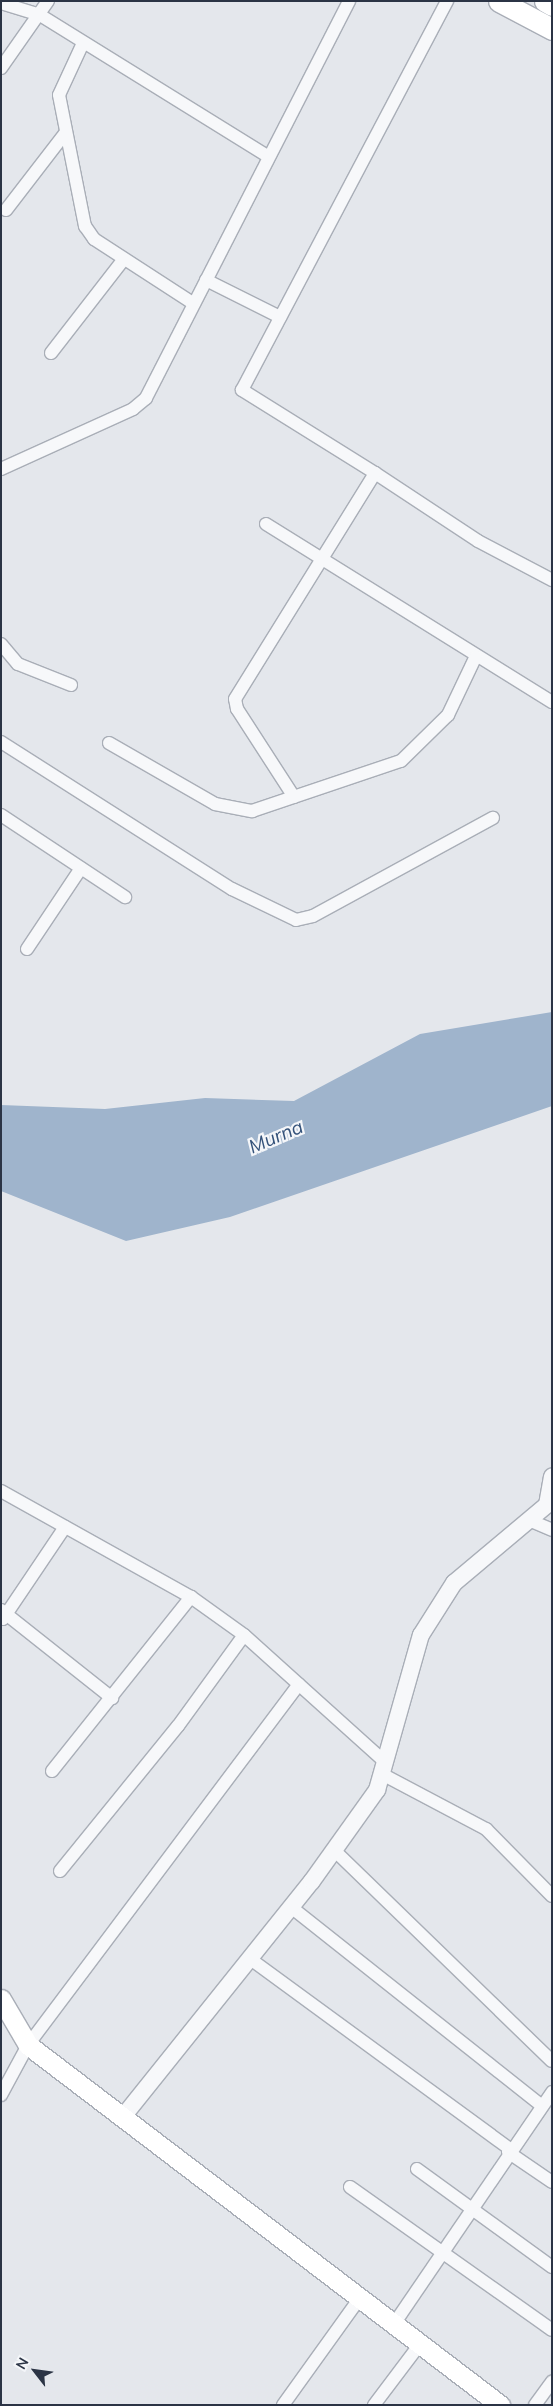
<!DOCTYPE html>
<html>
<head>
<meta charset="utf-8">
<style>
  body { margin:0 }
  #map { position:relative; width:553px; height:2406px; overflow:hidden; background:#e4e7ec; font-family:Mulish,sans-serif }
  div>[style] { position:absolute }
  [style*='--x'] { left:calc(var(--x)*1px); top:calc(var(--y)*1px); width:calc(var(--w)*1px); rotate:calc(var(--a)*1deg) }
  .water>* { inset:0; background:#9fb4cc }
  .roads { filter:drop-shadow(1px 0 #a9aeb7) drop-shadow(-1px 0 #a9aeb7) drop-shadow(0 1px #a9aeb7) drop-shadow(0 -1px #a9aeb7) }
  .minor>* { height:12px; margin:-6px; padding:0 6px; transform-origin:6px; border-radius:6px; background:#f7f8fa }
  .tertiary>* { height:16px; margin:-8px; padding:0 8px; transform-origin:8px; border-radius:8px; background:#f7f8fa }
  .secondary>* { height:19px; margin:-9.5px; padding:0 9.5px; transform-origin:9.5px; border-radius:9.5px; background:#fff }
  .primary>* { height:21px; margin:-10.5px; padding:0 10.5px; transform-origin:10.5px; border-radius:10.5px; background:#fff }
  span { translate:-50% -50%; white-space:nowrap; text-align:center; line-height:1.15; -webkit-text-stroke:4.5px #f4f6f9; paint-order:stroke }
  .water-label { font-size:19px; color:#34527a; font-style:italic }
  .frame { position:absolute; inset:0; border:2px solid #2b3445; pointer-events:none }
  .north { position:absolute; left:10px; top:2346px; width:50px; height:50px; -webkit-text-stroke:4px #f4f6f9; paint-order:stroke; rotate:300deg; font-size:14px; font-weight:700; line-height:20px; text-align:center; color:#2b3445 }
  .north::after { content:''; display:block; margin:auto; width:18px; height:22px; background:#2b3445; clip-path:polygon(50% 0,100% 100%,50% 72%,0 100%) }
</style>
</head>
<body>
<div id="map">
  <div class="water">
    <i style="clip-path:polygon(552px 1012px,552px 1106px,230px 1217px,126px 1241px,1px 1191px,1px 1105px,105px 1109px,205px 1098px,294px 1101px,420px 1034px)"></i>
  </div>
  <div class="roads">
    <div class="minor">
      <i style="--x:1;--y:3;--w:41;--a:17.1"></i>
      <i style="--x:40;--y:15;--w:269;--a:31.8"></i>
      <i style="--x:83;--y:43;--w:57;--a:114.8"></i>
      <i style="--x:59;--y:95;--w:134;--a:78.8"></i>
      <i style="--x:85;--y:226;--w:16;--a:55"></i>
      <i style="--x:94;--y:239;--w:119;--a:33"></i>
      <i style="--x:1;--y:68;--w:82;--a:-55"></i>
      <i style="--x:6;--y:210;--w:98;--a:-52.4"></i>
      <i style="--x:206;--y:280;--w:83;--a:26.6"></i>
      <i style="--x:51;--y:353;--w:119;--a:-52.2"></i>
      <i style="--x:1;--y:469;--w:145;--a:-24.4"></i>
      <i style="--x:133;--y:409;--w:17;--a:-40"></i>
      <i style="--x:146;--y:398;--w:446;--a:-62.9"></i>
      <i style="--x:375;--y:473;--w:123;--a:33.4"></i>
      <i style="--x:478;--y:541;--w:84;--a:27.8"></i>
      <i style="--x:266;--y:524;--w:337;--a:31.9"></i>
      <i style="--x:1;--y:644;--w:26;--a:50"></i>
      <i style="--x:18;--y:664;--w:57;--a:21.6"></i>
      <i style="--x:1;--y:742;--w:274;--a:32.5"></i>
      <i style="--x:232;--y:889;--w:71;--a:25.8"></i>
      <i style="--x:296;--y:920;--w:17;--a:-13"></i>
      <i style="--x:313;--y:916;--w:205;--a:-28.6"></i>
      <i style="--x:109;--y:743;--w:122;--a:29.9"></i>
      <i style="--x:215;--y:804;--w:38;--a:11"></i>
      <i style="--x:252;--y:811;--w:157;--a:-18.6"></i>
      <i style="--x:401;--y:761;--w:66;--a:-44.4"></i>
      <i style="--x:448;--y:715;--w:65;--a:-64.6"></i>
      <i style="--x:294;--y:797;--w:105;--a:-122.9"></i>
      <i style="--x:237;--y:709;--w:10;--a:-101"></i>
      <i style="--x:235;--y:699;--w:266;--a:-58.2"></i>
      <i style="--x:375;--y:473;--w:157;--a:-148"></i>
      <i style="--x:242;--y:390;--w:440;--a:-62.2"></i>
      <i style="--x:1;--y:815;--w:149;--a:33.5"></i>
      <i style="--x:27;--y:949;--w:97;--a:-56.3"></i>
      <i style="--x:1;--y:1491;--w:218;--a:29.2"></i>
      <i style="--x:191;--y:1597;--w:65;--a:35.6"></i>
      <i style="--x:244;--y:1635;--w:190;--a:42"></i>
      <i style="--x:529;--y:1520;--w:25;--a:23"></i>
      <i style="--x:1;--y:1610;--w:142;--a:38.4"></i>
      <i style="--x:3;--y:1619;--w:111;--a:-56"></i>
      <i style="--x:52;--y:1771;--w:223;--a:-51.4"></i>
      <i style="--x:382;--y:1774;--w:118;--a:27.9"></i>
      <i style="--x:486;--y:1829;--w:94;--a:45.4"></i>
      <i style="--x:334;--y:1850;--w:303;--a:44.1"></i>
      <i style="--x:60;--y:1871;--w:187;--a:-50.9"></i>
      <i style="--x:178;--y:1726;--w:112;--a:-54"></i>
      <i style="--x:291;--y:1907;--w:319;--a:38.4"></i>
      <i style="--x:249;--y:1958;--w:323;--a:36.2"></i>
      <i style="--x:1;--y:2095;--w:57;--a:-61.6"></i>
      <i style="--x:28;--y:2045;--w:451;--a:-53.1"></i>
      <i style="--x:508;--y:2152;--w:53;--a:34.3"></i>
      <i style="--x:417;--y:2169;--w:167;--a:36"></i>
      <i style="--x:350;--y:2187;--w:247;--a:35.3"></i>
      <i style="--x:394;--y:2324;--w:281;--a:-55.7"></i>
      <i style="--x:283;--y:2405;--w:132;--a:-54.3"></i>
      <i style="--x:374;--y:2405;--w:76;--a:-53"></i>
      <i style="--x:535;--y:2405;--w:29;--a:-54"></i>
    </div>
    <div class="tertiary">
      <i style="--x:122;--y:2118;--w:304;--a:-51.3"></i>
      <i style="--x:312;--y:1881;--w:112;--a:-54.5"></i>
      <i style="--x:377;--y:1790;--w:161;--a:-74.2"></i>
      <i style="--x:421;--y:1635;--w:62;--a:-57.6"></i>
      <i style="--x:454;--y:1583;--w:121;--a:-40"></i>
      <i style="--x:547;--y:1505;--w:29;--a:-80"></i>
    </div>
    <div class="secondary">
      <i style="--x:1;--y:1999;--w:53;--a:59.6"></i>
      <i style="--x:28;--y:2045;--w:594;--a:37.33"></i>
    </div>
    <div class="primary">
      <i style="--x:499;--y:1;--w:60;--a:27.8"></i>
      <i style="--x:545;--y:1;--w:8;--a:30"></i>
    </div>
  </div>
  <div class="water-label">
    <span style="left:276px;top:1137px;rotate:-23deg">Murna</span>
  </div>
  <div class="frame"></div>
  <div class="north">N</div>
</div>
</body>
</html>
